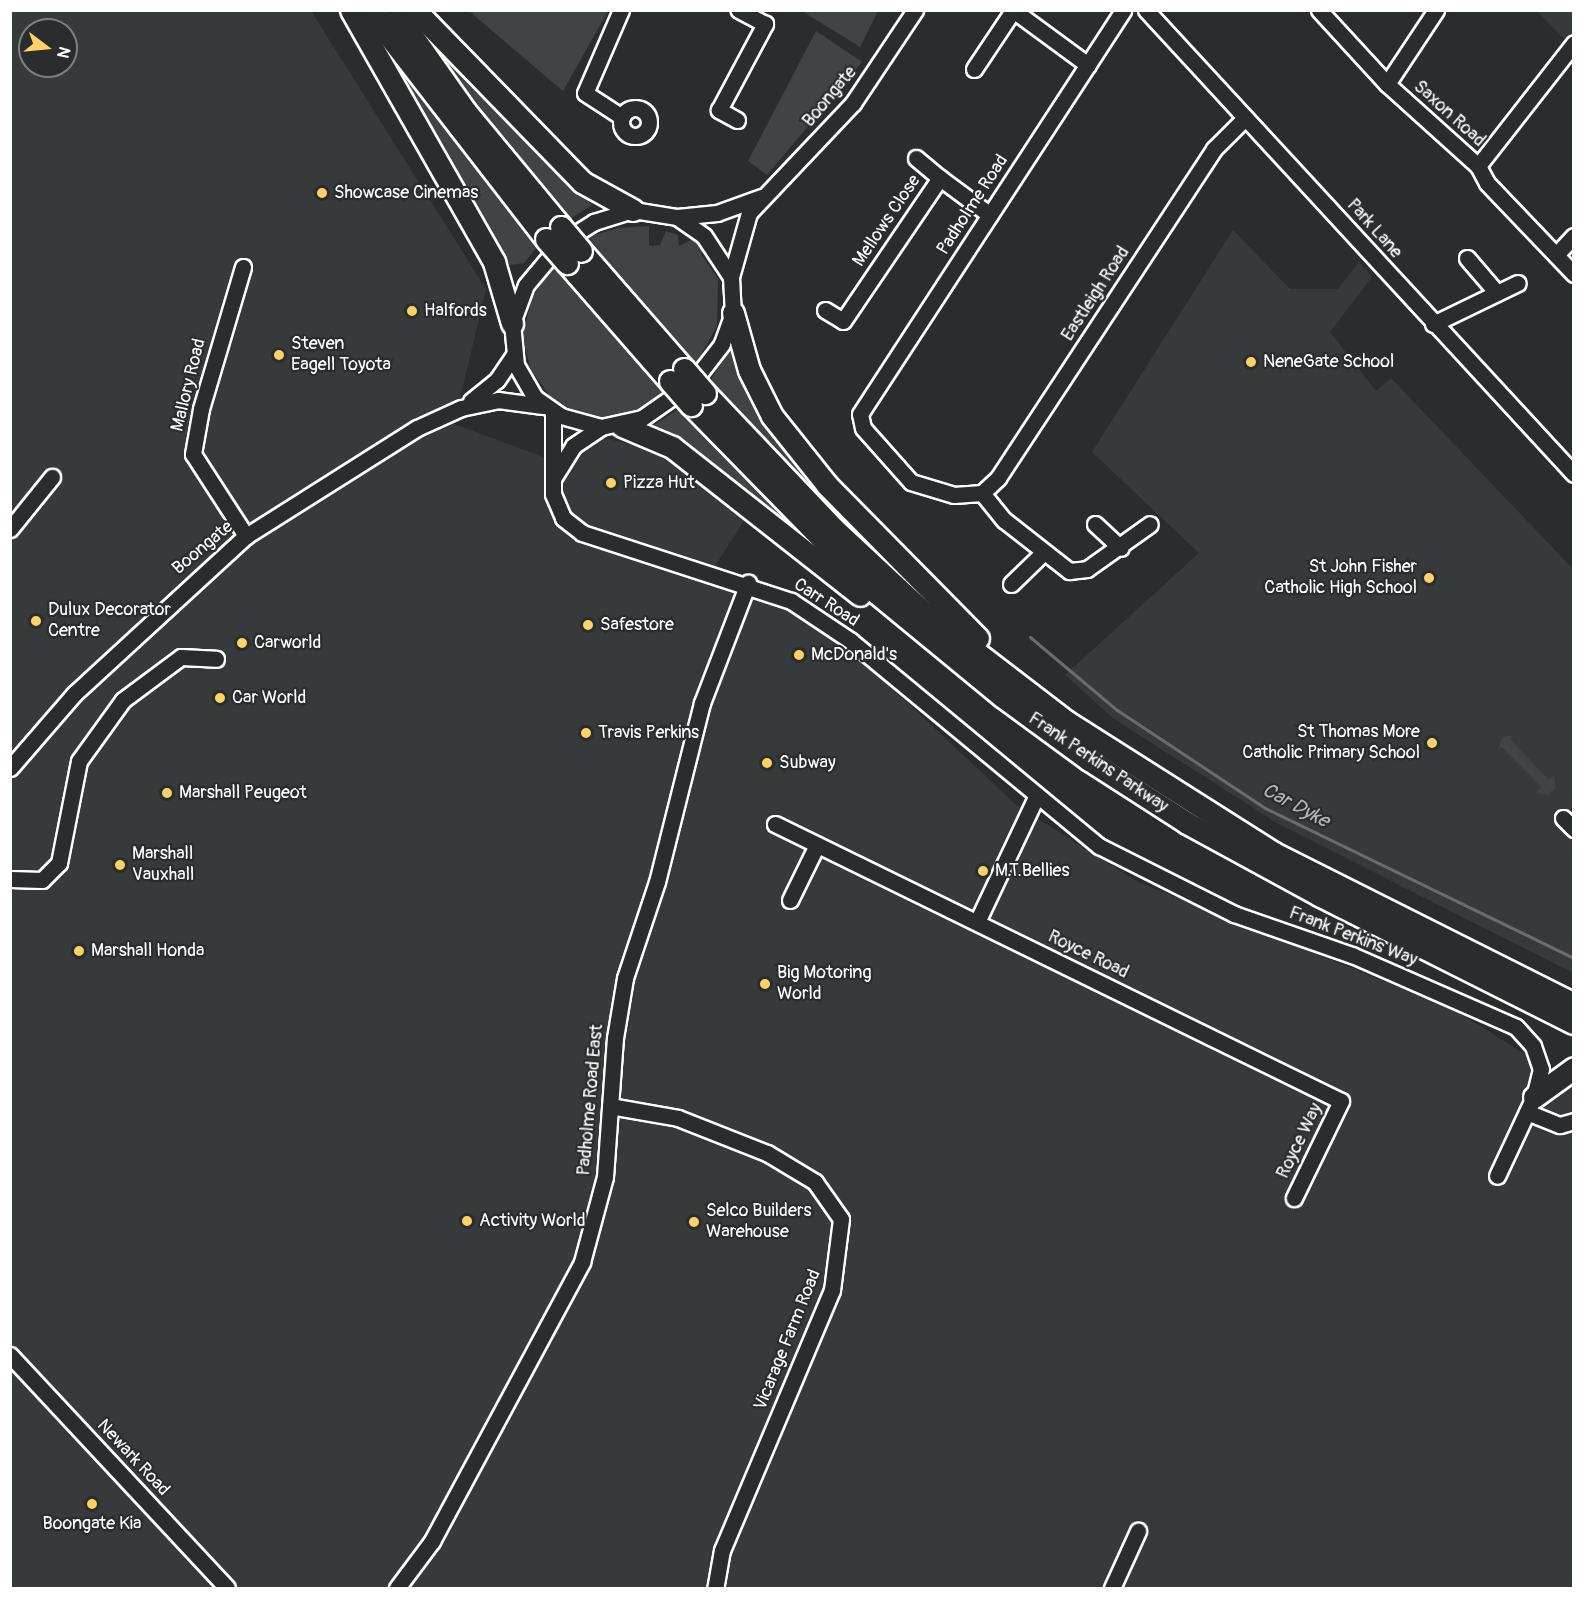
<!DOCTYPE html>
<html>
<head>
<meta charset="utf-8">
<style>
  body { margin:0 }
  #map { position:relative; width:1584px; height:1599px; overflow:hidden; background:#2a2d2e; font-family:Pangolin,sans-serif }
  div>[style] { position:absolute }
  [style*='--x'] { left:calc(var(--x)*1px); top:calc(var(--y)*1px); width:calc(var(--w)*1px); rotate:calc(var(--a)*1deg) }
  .built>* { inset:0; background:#373a3b }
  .green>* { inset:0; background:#414445 }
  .stream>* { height:3px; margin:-1.5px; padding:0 1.5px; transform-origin:1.5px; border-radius:1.5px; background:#6a6c6d }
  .roads { filter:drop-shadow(2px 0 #fff) drop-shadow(-2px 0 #fff) drop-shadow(0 2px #fff) drop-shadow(0 -2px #fff) }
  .minor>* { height:15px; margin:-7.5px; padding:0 7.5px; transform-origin:7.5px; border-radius:7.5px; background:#2a2d2e }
  .minor>.ring { margin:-7.5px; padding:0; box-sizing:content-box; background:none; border:15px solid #2a2d2e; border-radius:50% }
  .highway>* { height:21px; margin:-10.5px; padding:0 10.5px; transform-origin:10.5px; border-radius:10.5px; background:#2a2d2e }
  .bridges { filter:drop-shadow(2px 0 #fff) drop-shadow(-2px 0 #fff) drop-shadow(0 2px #fff) drop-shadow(0 -2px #fff) }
  .highway-bridge>* { height:21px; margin:-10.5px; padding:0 10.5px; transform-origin:10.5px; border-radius:10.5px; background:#2a2d2e }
  .dots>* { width:16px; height:16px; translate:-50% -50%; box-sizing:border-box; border:3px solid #2a2d2e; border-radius:50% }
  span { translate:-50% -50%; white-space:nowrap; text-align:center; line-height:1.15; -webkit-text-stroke:4.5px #2a2d2e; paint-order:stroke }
  .street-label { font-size:18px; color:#fff }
  .poi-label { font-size:18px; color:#fff }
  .left { translate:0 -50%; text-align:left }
  .right { translate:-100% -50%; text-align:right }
  .water-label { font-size:20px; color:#b4b6b6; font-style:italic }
  .frame { position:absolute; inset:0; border:12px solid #fff; pointer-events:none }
  .north { position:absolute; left:18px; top:18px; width:60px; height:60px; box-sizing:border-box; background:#2a2d2e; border:2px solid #7f8182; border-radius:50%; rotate:106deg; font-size:16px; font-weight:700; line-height:24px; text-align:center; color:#fff }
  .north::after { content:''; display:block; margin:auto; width:21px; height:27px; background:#ffd166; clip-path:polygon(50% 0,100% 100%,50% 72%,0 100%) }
</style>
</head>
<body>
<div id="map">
  <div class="built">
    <i style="clip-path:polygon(evenodd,11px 11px,311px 11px,486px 289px,454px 424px,565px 465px,577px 447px,604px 438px,646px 448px,687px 472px,744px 521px,704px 583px,789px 609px,859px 657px,1015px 804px,1138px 882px,1453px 1009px,1573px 1084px,1573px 1588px,11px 1588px,11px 11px,30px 30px,66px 30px,66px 66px,30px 66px,30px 30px)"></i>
    <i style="clip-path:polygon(1537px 11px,1573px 11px,1573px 33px,1567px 42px)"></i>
    <i style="clip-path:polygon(1233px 230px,1290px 289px,1338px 289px,1359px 262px,1372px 277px,1330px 332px,1376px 391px,1391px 378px,1573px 569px,1573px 973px,1277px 823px,1114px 719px,1065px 675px,1199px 553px,1092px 452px)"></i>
  </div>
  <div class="green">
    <i style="clip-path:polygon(469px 11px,469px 10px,608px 11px,563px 91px)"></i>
    <i style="clip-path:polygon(802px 11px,878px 11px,860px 47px)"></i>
    <i style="clip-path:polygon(816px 31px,862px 62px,767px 175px,748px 161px)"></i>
    <i style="clip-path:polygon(431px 39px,575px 190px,592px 205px,567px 221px,425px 45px)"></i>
    <i style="clip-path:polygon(403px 71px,538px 246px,524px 263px,510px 265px,503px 259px,397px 76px)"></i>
    <i style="clip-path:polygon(649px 226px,649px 246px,660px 245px,666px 231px,678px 235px,679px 246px,697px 237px,704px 247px,701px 254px,718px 279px,717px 326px,694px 367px,582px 239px,618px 228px)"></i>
    <i style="clip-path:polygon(553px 265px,666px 394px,631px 414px,603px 418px,577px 413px,549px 395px,531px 370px,522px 337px,532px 298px)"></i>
    <i style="clip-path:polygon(732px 346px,871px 545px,867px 550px,708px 384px)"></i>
    <i style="clip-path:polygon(679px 409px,790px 519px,784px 527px,652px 426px)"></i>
    <i style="clip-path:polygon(1513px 735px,1510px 739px,1549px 780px,1554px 775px,1556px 787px,1547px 795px,1536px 793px,1541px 787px,1502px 747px,1498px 750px,1502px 738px)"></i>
  </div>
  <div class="stream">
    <i style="--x:1030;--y:637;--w:114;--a:40"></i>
    <i style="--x:1117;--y:710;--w:178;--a:33.5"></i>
    <i style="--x:1265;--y:808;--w:343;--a:25.9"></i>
  </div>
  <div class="roads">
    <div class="minor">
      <i style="--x:621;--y:10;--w:90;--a:113.4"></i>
      <i style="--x:585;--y:93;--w:44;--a:33"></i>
      <i style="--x:1013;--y:10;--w:93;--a:36.3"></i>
      <i style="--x:1146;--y:10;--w:631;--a:47.31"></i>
      <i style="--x:1319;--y:10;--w:100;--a:47.4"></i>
      <i style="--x:1387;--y:84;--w:122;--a:42"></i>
      <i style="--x:1478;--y:166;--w:19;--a:62"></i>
      <i style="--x:1487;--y:183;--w:126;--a:46.3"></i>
      <i style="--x:974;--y:69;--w:69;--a:-56.3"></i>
      <i style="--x:1387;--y:84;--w:89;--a:-56.5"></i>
      <i class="ring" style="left:621px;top:108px;width:13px;height:13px"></i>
      <i style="--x:737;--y:120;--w:21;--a:-151"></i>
      <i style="--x:719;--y:110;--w:98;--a:-61.9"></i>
      <i style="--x:765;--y:24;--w:30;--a:-152"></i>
      <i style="--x:916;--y:158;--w:31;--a:40"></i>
      <i style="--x:1478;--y:166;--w:156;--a:-52"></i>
      <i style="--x:633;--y:210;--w:45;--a:9"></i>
      <i style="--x:677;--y:217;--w:33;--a:35"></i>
      <i style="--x:704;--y:236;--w:49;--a:56.6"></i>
      <i style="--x:731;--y:277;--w:36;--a:87"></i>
      <i style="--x:733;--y:313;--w:33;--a:110"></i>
      <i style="--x:722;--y:344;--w:51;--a:127.8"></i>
      <i style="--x:691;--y:384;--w:60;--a:145.2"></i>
      <i style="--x:642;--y:418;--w:42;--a:167.6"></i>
      <i style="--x:601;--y:427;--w:41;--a:-164.6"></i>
      <i style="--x:561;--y:416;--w:32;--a:-145"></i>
      <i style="--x:535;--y:398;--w:38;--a:-120"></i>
      <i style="--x:516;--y:365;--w:42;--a:-95.4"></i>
      <i style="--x:512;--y:323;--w:40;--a:-69.8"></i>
      <i style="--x:526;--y:285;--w:56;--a:-50.1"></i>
      <i style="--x:562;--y:242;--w:38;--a:-32"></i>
      <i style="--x:594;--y:222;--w:41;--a:-17.1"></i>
      <i style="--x:677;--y:217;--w:40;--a:-5.7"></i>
      <i style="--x:717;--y:213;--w:47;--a:-20"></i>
      <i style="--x:1556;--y:255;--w:26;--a:-47"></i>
      <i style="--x:1467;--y:258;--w:46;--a:49.4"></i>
      <i style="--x:243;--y:267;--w:148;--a:106.5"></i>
      <i style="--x:201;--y:409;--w:46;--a:100.1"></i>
      <i style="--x:193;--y:454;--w:98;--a:57.1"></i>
      <i style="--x:731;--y:277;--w:66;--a:-74.3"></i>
      <i style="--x:749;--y:213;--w:151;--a:-46.6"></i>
      <i style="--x:853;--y:103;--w:112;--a:-56.3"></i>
      <i style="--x:825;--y:310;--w:21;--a:31"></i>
      <i style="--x:843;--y:321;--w:173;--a:-55.9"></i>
      <i style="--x:940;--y:178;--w:62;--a:36.5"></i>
      <i style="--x:1433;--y:324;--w:94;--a:-25.8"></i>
      <i style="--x:471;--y:401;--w:33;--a:-39"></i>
      <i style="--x:497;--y:380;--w:30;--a:-56"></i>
      <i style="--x:553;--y:412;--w:82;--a:90"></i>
      <i style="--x:553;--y:494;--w:26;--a:67"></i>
      <i style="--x:563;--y:518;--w:24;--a:38"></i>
      <i style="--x:582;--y:533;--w:220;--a:18"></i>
      <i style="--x:791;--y:601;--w:72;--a:33.7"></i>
      <i style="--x:851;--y:641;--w:322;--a:39.6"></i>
      <i style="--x:1099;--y:846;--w:151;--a:26.7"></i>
      <i style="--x:1234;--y:914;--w:125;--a:19.2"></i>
      <i style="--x:1352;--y:955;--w:179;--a:23.7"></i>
      <i style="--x:1516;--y:1027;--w:25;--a:48"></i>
      <i style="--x:1533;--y:1046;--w:24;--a:71"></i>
      <i style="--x:1541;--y:1069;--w:29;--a:104"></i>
      <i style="--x:1534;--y:1097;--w:87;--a:115.1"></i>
      <i style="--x:554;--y:477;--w:36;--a:-58"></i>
      <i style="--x:573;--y:446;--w:34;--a:-34"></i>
      <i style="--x:982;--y:493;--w:28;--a:176"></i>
      <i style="--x:954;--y:495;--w:45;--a:-163.2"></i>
      <i style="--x:911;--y:482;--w:72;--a:-131.6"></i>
      <i style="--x:863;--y:428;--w:14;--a:-102"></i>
      <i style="--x:860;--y:414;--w:482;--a:-56.9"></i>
      <i style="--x:982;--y:493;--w:22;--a:-43"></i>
      <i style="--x:998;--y:478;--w:394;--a:-56.7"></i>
      <i style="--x:1214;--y:149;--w:44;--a:-45"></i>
      <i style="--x:982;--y:493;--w:35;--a:51"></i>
      <i style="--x:1004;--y:520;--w:83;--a:38.1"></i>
      <i style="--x:1069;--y:571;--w:18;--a:-6"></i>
      <i style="--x:1087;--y:569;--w:77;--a:-35.5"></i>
      <i style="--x:1095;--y:524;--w:35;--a:43"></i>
      <i style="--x:10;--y:529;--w:67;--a:-51.1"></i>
      <i style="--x:1011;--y:584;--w:45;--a:-44.1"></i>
      <i style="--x:10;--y:768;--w:98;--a:-49.1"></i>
      <i style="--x:74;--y:694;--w:234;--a:-42.6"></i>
      <i style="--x:246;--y:536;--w:202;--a:-32.3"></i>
      <i style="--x:417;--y:428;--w:48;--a:-24.4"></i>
      <i style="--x:461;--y:408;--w:38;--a:-12"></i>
      <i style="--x:498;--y:400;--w:45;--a:7.6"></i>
      <i style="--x:1563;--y:818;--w:16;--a:45"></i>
      <i style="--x:775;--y:824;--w:630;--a:26.08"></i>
      <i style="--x:1341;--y:1101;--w:108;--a:115.9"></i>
      <i style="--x:10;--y:879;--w:32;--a:2"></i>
      <i style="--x:42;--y:880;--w:24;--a:-45"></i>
      <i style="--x:59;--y:863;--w:104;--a:-78.9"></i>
      <i style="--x:79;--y:761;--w:75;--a:-54.2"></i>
      <i style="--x:123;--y:700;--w:72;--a:-36.6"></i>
      <i style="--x:181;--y:657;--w:35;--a:3"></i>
      <i style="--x:790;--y:900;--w:61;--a:-63.9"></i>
      <i style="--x:977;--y:922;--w:138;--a:-64.7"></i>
      <i style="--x:610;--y:1106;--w:69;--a:10"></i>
      <i style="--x:678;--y:1118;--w:96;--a:21.5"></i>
      <i style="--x:767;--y:1153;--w:56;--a:31.1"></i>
      <i style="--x:815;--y:1182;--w:45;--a:54.9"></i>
      <i style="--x:841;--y:1219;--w:72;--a:97.2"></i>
      <i style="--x:832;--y:1290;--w:282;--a:112.9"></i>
      <i style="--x:722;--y:1550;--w:39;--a:100"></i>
      <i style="--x:1527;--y:1112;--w:35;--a:22"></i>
      <i style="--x:1560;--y:1125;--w:15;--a:-16"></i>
      <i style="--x:10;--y:1355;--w:318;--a:47"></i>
      <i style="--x:397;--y:1588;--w:59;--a:-53.3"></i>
      <i style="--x:432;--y:1541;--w:317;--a:-61.7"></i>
      <i style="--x:582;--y:1262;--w:88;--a:-74.9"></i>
      <i style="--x:605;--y:1177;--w:139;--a:-85.9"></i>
      <i style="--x:615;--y:1038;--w:61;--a:-80.5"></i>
      <i style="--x:625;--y:978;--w:101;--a:-71.6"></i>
      <i style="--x:657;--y:882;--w:185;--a:-75.9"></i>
      <i style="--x:702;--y:703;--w:129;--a:-69"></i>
      <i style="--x:1112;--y:1588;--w:63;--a:-65.5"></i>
    </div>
    <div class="highway">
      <i style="--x:351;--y:10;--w:290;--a:60.4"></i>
      <i style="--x:494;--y:262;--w:64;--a:73.6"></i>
      <i style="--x:369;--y:10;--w:289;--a:52.3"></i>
      <i style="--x:394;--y:10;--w:125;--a:54.8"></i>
      <i style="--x:466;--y:112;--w:149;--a:50.4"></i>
      <i style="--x:415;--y:10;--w:240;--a:45.8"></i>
      <i style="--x:582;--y:182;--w:58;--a:28.8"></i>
      <i style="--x:581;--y:251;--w:157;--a:48.9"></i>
      <i style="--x:567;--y:263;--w:157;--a:48.9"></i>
      <i style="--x:733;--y:313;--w:59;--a:74.3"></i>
      <i style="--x:749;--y:370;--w:51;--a:63.4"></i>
      <i style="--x:772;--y:416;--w:88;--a:51.4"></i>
      <i style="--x:827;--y:485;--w:215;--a:45.4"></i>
      <i style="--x:705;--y:393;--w:187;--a:46.5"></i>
      <i style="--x:834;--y:529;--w:117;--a:42.9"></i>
      <i style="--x:920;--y:609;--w:184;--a:37.5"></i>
      <i style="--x:1066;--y:721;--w:246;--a:32.4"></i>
      <i style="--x:1274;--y:853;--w:336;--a:26.7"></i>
      <i style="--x:691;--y:405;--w:255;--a:45.6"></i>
      <i style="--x:869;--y:587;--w:173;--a:39.4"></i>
      <i style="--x:1003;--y:697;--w:107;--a:36.2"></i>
      <i style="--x:1089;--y:760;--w:117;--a:32.7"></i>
      <i style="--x:1187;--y:823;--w:150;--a:28.6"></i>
      <i style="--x:1319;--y:895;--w:285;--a:26.7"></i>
      <i style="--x:622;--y:426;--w:54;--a:22.8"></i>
      <i style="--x:672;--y:447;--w:239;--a:38.2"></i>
      <i style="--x:1534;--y:1097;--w:49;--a:-35.9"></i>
    </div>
  </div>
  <div class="bridges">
    <div class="highway-bridge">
      <i style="--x:561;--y:227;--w:31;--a:50"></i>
      <i style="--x:546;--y:239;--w:32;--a:49"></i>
      <i style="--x:684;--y:369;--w:32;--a:49"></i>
      <i style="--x:670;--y:381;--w:32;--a:49"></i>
    </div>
  </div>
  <div class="dots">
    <i style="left:322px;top:193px;background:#ffd166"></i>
    <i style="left:412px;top:311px;background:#ffd166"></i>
    <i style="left:279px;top:355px;background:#ffd166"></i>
    <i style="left:1251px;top:362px;background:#ffd166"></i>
    <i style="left:611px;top:483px;background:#ffd166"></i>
    <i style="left:1429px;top:578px;background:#ffd166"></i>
    <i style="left:36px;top:621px;background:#ffd166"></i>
    <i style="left:588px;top:625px;background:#ffd166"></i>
    <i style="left:242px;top:643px;background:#ffd166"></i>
    <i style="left:799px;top:655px;background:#ffd166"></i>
    <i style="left:220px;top:698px;background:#ffd166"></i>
    <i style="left:586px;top:733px;background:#ffd166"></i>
    <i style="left:1432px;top:743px;background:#ffd166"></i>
    <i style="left:767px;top:763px;background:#ffd166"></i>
    <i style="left:167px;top:793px;background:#ffd166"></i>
    <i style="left:120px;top:865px;background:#ffd166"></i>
    <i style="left:983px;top:871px;background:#ffd166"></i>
    <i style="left:79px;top:951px;background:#ffd166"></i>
    <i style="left:765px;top:984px;background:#ffd166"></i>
    <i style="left:467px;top:1221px;background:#ffd166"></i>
    <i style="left:694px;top:1222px;background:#ffd166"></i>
    <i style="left:92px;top:1504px;background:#ffd166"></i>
  </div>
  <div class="street-label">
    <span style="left:830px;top:97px;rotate:-50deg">Boongate</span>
    <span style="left:1449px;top:114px;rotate:42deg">Saxon Road</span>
    <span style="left:973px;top:205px;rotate:-57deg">Padholme Road</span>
    <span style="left:887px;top:221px;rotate:-56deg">Mellows Close</span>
    <span style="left:1374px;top:229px;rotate:48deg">Park Lane</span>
    <span style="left:1096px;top:294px;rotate:-57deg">Eastleigh Road</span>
    <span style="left:189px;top:385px;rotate:-76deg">Mallory Road</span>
    <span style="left:203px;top:548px;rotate:-40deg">Boongate</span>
    <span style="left:826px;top:603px;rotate:33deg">Carr Road</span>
    <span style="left:1098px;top:763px;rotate:34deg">Frank Perkins Parkway</span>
    <span style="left:1353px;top:937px;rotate:21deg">Frank Perkins Way</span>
    <span style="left:1088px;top:955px;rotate:26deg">Royce Road</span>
    <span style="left:591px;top:1100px;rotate:-85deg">Padholme Road East</span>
    <span style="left:1300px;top:1141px;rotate:-64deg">Royce Way</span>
    <span style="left:788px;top:1340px;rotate:-68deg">Vicarage Farm Road</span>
    <span style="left:133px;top:1458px;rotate:47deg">Newark Road</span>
  </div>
  <div class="poi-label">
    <span class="left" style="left:334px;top:193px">Showcase Cinemas</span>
    <span class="left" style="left:424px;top:311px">Halfords</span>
    <span class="left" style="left:291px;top:355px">Steven<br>Eagell Toyota</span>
    <span class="left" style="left:1263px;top:362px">NeneGate School</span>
    <span class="left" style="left:623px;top:483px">Pizza Hut</span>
    <span class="right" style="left:1417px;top:578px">St John Fisher<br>Catholic High School</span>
    <span class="left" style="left:48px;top:621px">Dulux Decorator<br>Centre</span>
    <span class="left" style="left:600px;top:625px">Safestore</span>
    <span class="left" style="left:254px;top:643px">Carworld</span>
    <span class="left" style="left:811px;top:655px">McDonald's</span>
    <span class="left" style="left:232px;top:698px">Car World</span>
    <span class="left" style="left:598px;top:733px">Travis Perkins</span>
    <span class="right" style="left:1420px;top:743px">St Thomas More<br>Catholic Primary School</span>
    <span class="left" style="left:779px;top:763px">Subway</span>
    <span class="left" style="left:179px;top:793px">Marshall Peugeot</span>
    <span class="left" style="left:132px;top:865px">Marshall<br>Vauxhall</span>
    <span class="left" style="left:995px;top:871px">M.T.Bellies</span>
    <span class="left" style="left:91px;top:951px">Marshall Honda</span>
    <span class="left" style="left:777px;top:984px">Big Motoring<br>World</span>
    <span class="left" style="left:706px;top:1222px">Selco Builders<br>Warehouse</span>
    <span class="left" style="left:479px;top:1221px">Activity World</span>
    <span style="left:92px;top:1524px">Boongate Kia</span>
  </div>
  <div class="water-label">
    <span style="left:1296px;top:805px;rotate:28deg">Car Dyke</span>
  </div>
  <div class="frame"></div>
  <div class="north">N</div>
</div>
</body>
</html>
